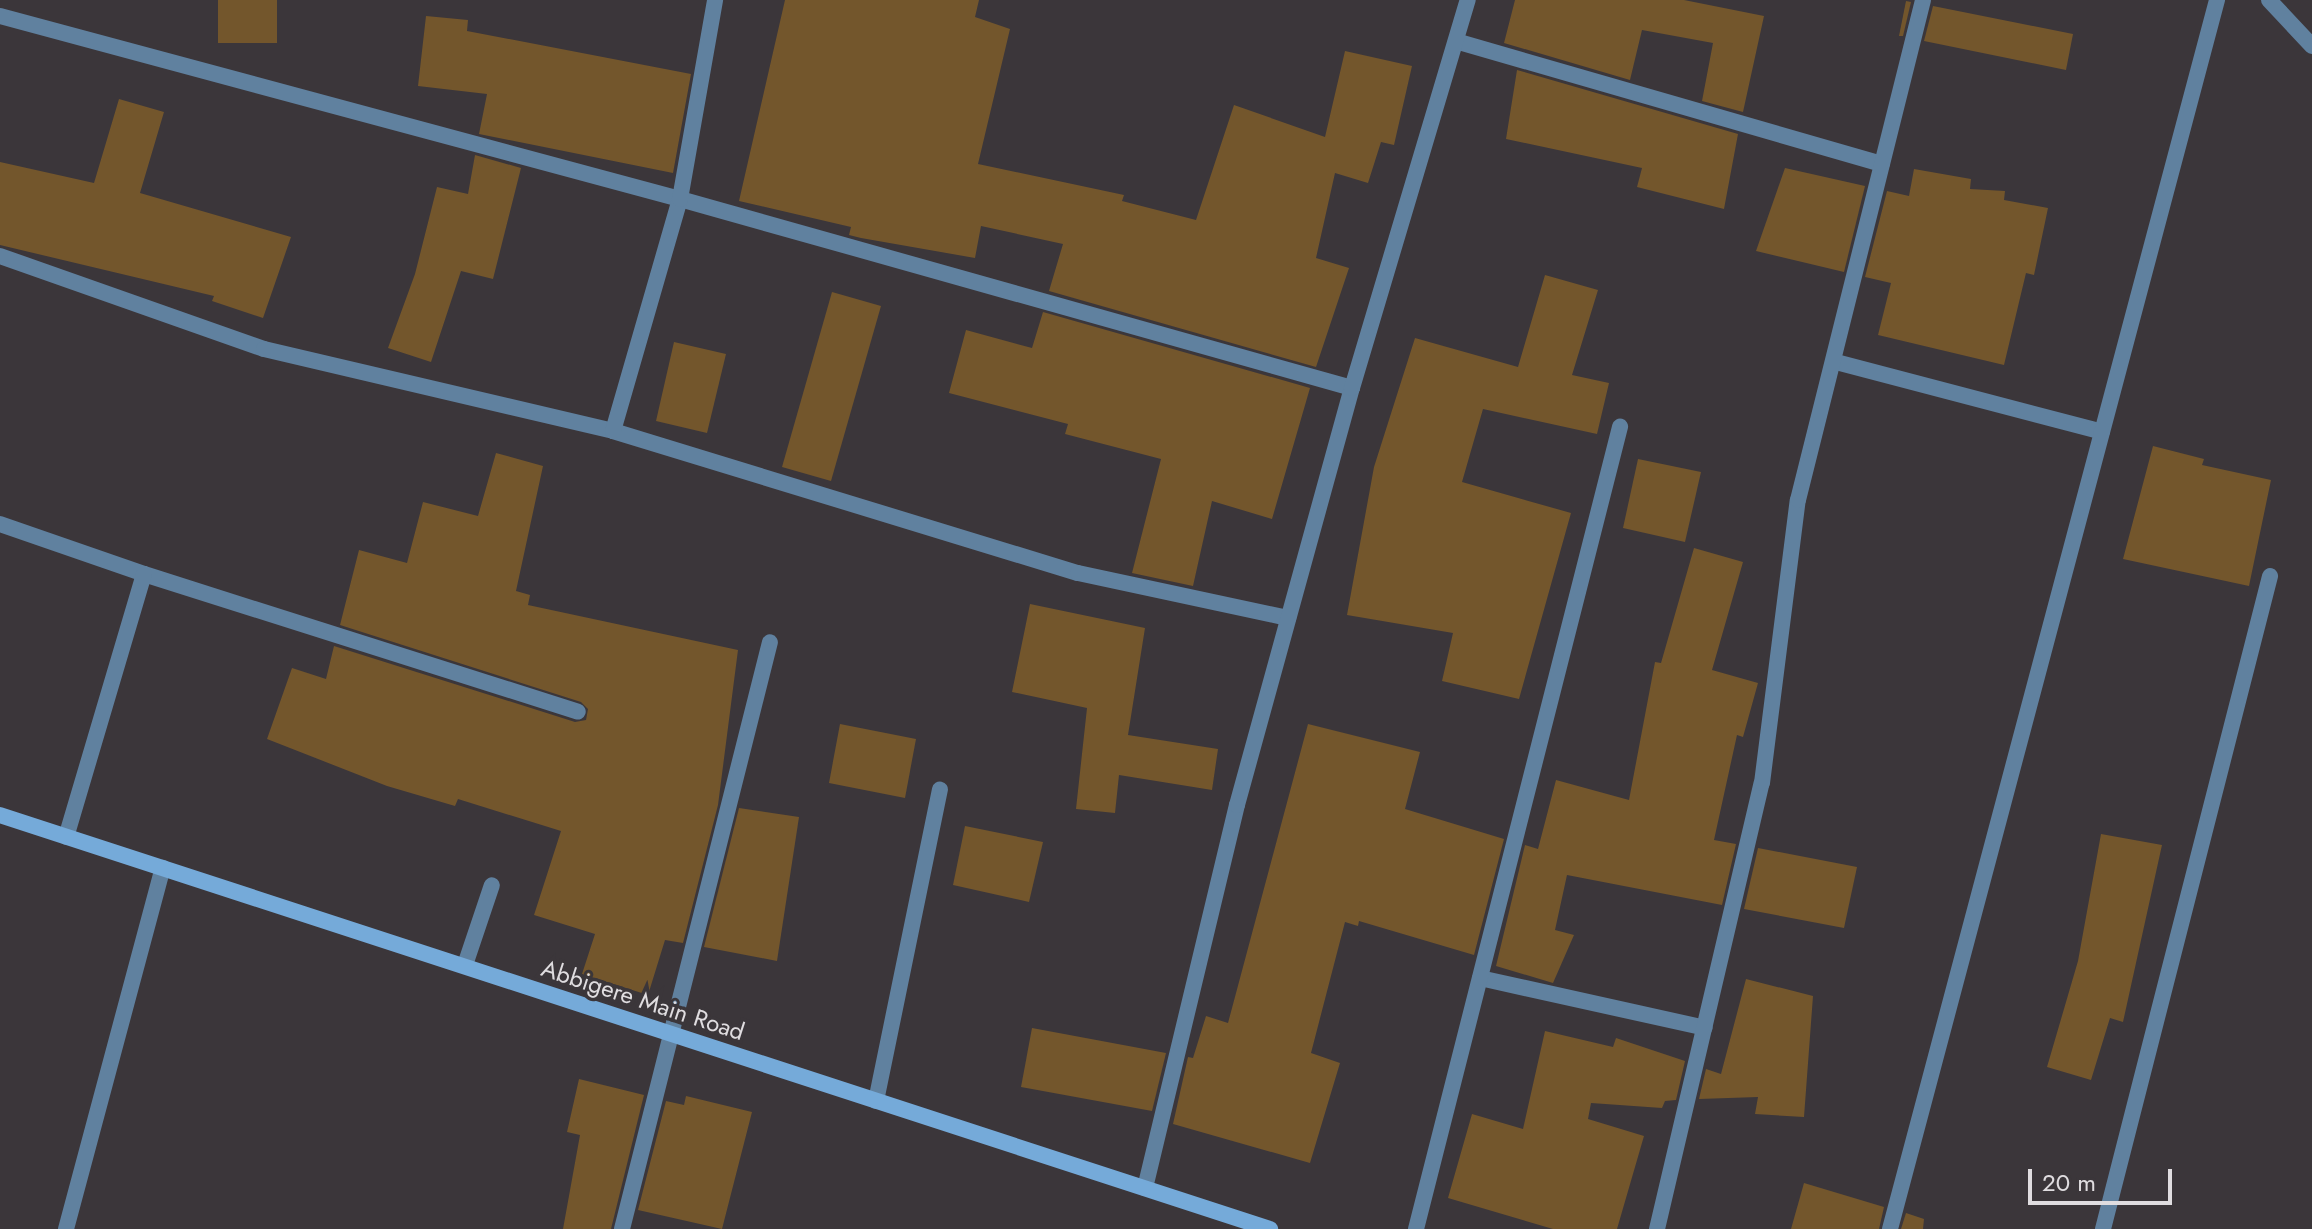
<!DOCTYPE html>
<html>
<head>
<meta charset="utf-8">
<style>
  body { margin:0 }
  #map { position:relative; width:2312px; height:1229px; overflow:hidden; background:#3b363a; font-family:Jost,sans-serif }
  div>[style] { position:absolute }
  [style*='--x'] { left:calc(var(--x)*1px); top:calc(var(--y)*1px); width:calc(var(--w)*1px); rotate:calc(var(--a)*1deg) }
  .building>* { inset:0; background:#73562c }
  .service>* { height:16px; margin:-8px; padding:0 8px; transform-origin:8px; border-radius:8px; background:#60819f }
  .minor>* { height:16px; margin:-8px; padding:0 8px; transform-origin:8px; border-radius:8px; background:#60819f }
  .tertiary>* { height:16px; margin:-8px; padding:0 8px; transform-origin:8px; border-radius:8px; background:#60819f }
  .secondary>* { height:16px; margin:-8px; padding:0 8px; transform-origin:8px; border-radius:8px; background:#75aad9 }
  span { translate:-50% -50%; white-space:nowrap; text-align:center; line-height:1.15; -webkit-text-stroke:7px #3b363a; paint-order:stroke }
  .street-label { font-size:24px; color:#e0dde0 }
  .scale { position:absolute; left:2028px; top:1169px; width:144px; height:36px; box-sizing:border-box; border:4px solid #e0dde0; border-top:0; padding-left:10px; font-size:24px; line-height:28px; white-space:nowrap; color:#e0dde0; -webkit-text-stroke:6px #3b363a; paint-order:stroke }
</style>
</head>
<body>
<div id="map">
  <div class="building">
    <i style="clip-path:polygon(218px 0,277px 0,277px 43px,218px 43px)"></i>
    <i style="clip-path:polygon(785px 0,979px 0,975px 17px,1010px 29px,978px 164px,1124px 195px,1122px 201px,1196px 220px,1234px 105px,1325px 137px,1345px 51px,1412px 66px,1394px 145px,1381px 142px,1368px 183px,1335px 173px,1316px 258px,1349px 268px,1316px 367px,1049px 291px,1063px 244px,981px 226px,975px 258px,861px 238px,849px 235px,851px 227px,739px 201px)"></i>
    <i style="clip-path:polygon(1515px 0,1684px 0,1764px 16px,1743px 112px,1702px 101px,1713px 43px,1642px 30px,1630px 80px,1504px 43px)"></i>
    <i style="clip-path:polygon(1906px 1px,1911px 2px,1903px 36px,1899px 36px)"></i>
    <i style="clip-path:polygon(1933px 6px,2073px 34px,2066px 70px,1924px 41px)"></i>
    <i style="clip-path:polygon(426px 16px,468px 20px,467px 31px,691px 74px,673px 173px,479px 134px,487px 94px,418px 86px)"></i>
    <i style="clip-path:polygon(1517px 70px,1738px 134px,1724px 209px,1637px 187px,1642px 168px,1506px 139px)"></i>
    <i style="clip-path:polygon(119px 99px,164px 112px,140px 193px,291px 237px,263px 318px,212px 301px,214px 296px,0 245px,0 162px,94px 183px)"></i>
    <i style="clip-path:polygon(475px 155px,521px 168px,493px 279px,461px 271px,431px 362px,388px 348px,415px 274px,437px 187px,468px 194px)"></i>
    <i style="clip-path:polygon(1785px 168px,1865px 186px,1844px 272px,1756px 251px)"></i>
    <i style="clip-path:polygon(1914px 169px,1971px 179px,1970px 189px,2005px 191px,2004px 200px,2048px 208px,2034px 275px,2026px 273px,2004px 365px,1878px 335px,1891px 283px,1865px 277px,1887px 191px,1909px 196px)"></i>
    <i style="clip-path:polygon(1545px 275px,1598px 290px,1572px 375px,1609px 383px,1597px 434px,1483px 409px,1462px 482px,1571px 513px,1519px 699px,1442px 681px,1453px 633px,1347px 615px,1374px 467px,1415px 338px,1518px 367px)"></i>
    <i style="clip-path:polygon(832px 292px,881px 306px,831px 481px,782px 467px)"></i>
    <i style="clip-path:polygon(1043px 312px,1310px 388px,1272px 519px,1212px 501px,1193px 586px,1132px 573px,1161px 459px,1065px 434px,1068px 424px,949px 393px,966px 330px,1032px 348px)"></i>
    <i style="clip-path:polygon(674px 342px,726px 354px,707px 433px,656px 421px)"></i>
    <i style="clip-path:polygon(2153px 446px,2204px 459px,2202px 465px,2271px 480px,2249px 586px,2123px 559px)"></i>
    <i style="clip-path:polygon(496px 453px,543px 466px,516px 591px,530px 595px,528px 605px,738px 650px,718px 805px,683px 943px,665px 940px,648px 995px,582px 974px,595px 934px,534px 915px,561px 831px,458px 799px,455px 806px,387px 786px,267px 739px,292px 668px,326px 679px,334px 646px,575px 722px,586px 720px,588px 709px,581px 702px,340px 625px,359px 550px,407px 563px,423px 502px,478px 516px)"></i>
    <i style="clip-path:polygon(1638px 459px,1701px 472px,1685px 542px,1623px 528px)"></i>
    <i style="clip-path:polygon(1694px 548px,1743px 562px,1712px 670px,1758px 683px,1743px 737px,1737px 735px,1714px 840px,1736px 844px,1722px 905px,1567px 875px,1555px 930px,1574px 935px,1553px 983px,1496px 966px,1525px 845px,1538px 849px,1556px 780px,1629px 800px,1655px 662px,1661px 663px)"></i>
    <i style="clip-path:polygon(1030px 604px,1145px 628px,1128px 735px,1218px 749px,1212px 790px,1119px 775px,1115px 813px,1076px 809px,1087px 708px,1012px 692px)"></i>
    <i style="clip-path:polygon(840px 724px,916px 739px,905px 798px,829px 783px)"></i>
    <i style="clip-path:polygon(1308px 724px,1420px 752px,1405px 809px,1504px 839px,1474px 955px,1359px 921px,1358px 926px,1345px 922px,1311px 1053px,1340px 1063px,1310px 1163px,1173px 1124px,1188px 1057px,1193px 1058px,1206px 1016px,1228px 1023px)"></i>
    <i style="clip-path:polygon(739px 808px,799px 817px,777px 961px,704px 947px)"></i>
    <i style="clip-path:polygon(965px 826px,1043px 842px,1029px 902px,953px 885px)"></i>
    <i style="clip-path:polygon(2101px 834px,2162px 845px,2123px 1022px,2110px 1018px,2091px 1080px,2047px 1067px,2078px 961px)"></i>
    <i style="clip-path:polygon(1758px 848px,1857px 867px,1844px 928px,1744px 909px)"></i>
    <i style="clip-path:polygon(1746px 979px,1813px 996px,1804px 1117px,1755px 1114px,1758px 1097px,1699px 1099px,1706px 1069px,1721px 1074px)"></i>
    <i style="clip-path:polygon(1032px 1028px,1166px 1053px,1152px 1111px,1021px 1087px)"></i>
    <i style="clip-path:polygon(1545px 1031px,1613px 1047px,1616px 1038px,1685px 1061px,1676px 1100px,1665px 1101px,1662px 1108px,1591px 1103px,1588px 1119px,1644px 1136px,1617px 1229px,1553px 1229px,1448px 1198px,1472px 1114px,1523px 1129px)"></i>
    <i style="clip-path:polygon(579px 1079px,644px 1095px,611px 1229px,563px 1229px,580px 1135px,567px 1132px)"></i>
    <i style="clip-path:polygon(686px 1096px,752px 1112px,722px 1229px,638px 1210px,666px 1101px,684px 1105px)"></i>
    <i style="clip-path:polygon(1804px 1183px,1884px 1207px,1879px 1229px,1791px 1229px)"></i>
    <i style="clip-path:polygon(1906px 1213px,1924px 1219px,1923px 1229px,1901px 1229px)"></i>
  </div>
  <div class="service">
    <i style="--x:144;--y:574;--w:455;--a:17.6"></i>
    <i style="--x:465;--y:965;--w:84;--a:-71.4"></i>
  </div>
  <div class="minor">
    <i style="--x:0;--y:16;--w:704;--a:15.06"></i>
    <i style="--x:680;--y:199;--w:698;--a:15.71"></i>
    <i style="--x:1459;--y:42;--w:440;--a:16.1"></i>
    <i style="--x:0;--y:256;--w:280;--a:19.4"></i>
    <i style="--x:264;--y:349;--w:359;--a:13.2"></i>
    <i style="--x:613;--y:431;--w:486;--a:17"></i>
    <i style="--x:1078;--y:573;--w:215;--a:12.1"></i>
    <i style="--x:1836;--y:362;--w:275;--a:14.7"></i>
    <i style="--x:613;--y:431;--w:241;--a:-73.9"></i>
    <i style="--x:680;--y:199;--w:202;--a:-80"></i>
    <i style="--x:0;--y:524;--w:152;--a:19.1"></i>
    <i style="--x:144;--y:574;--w:274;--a:106.5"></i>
    <i style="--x:1480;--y:978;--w:230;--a:12.5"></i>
    <i style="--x:876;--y:1101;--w:318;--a:-78.4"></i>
    <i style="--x:1145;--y:1188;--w:394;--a:-76.5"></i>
    <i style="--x:1237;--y:805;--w:433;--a:-74.6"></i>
    <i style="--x:1352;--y:388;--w:405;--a:-73.4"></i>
    <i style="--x:66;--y:1229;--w:374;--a:-75"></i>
    <i style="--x:622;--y:1229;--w:605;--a:-75.85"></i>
    <i style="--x:1416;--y:1229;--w:828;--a:-75.73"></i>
    <i style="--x:1657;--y:1229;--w:458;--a:-76.8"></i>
    <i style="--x:1762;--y:783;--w:285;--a:-82.8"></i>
    <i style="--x:1798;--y:500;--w:515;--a:-75.96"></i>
    <i style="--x:1890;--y:1229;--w:1272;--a:-75.1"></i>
    <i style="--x:2103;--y:1229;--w:674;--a:-75.65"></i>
  </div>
  <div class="tertiary">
    <i style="--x:2269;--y:0;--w:63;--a:46.9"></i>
  </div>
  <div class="secondary">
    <i style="--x:0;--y:815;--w:1336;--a:18.06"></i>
  </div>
  <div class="street-label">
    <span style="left:643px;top:1000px;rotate:18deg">Abbigere Main Road</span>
  </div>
  <div class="scale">20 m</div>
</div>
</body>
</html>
